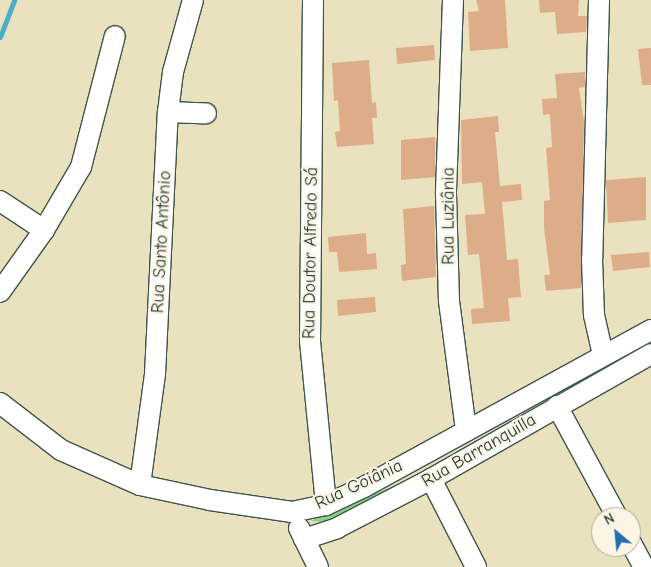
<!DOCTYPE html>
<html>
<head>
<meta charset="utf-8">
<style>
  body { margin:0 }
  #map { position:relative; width:651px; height:567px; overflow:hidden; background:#eae1be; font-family:"Comic Neue",sans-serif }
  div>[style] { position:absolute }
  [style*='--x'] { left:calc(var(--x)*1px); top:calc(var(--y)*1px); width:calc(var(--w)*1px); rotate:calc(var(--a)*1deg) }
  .green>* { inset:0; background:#8cd28c }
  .stream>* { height:5px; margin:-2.5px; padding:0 2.5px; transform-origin:2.5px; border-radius:2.5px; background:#49afc8 }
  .building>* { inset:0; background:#ddad89 }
  .roads { filter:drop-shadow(1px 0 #3d5649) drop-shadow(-1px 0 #3d5649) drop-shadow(0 1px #3d5649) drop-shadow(0 -1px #3d5649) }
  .minor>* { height:20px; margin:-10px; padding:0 10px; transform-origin:10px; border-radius:10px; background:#fff }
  span { translate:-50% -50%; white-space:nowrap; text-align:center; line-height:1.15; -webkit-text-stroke:4.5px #fcf5e5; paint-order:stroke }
  .street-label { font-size:18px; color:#1f3d34 }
  .north { position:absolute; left:591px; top:507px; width:50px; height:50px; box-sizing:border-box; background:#fcf5e5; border:1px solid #a4ab9e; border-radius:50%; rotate:332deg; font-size:14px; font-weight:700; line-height:20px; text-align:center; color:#1f3d34 }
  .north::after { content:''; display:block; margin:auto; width:18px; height:22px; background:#1f6fb2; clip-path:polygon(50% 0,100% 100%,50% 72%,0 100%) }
</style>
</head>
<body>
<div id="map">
  <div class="green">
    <i style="clip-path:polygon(651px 344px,651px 354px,426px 484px,326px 522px,310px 521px,441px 466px,597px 369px)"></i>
  </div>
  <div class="stream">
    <i style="--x:0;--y:37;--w:40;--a:-69"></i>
  </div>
  <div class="building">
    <i style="clip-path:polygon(476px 0,505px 0,508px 48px,470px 51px,468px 12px,479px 11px)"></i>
    <i style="clip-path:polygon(539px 0,579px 0,578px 16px,587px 16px,586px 32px,557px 34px,555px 12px,540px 13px)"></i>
    <i style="clip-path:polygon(434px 45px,435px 60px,397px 64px,396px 48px)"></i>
    <i style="clip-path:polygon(651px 48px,651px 85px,642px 85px,638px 49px)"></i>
    <i style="clip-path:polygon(369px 60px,372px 103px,376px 102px,377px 118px,372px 118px,374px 144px,337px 147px,335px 132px,340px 131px,338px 100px,334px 101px,332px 63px)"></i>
    <i style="clip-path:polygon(585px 72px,585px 87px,579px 88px,584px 122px,581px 288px,546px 291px,544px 275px,550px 275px,544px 228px,544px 201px,550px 200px,546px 148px,552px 147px,550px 114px,543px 115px,542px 99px,557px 98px,555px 74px)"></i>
    <i style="clip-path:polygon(498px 116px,499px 132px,495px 132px,500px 186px,521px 184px,522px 200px,502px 202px,507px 260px,518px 259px,521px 297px,508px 298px,510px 321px,472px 324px,471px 309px,484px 308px,479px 254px,468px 255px,465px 215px,485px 214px,482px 182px,462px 184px,461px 120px)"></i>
    <i style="clip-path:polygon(435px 137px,435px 177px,401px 180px,401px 140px)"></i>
    <i style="clip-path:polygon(646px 177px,646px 220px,608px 223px,606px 180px)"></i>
    <i style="clip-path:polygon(434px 206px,436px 277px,402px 281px,401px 265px,406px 264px,403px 209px)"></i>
    <i style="clip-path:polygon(366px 233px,367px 254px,376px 253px,377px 269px,339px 272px,337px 252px,329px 252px,328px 237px)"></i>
    <i style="clip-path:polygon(649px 252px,650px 267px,613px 271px,611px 255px)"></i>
    <i style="clip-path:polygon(375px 297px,376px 312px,338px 316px,337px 300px)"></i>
  </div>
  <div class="roads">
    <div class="minor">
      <i style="--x:313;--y:0;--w:341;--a:90.5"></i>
      <i style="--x:310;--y:341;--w:165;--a:84.4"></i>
      <i style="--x:453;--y:0;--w:194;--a:92.1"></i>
      <i style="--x:446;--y:194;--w:107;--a:88.4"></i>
      <i style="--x:449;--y:301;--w:131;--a:82.5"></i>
      <i style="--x:599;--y:0;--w:259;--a:91.5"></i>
      <i style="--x:592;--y:259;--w:56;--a:88"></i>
      <i style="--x:594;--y:315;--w:41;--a:77.3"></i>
      <i style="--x:168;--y:112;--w:38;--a:2"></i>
      <i style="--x:0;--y:201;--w:53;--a:33.4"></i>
      <i style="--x:0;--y:292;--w:76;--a:-54.6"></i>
      <i style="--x:44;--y:230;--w:73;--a:-59.6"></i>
      <i style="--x:81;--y:167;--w:135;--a:-75.5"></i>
      <i style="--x:0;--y:403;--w:77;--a:37.6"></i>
      <i style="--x:61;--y:450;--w:86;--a:23.9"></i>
      <i style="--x:140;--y:485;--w:72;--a:12.1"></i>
      <i style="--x:210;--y:500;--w:83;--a:8.3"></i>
      <i style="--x:292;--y:512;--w:35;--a:-12"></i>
      <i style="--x:326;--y:505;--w:42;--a:-25.3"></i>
      <i style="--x:364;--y:487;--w:327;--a:-28.7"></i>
      <i style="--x:557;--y:406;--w:126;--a:61.6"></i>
      <i style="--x:431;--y:479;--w:99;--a:62.9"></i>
      <i style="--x:140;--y:485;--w:112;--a:-82.3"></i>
      <i style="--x:155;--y:374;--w:262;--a:-87.2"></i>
      <i style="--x:168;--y:112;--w:40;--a:-82.9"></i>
      <i style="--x:173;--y:72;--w:75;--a:-74.5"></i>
      <i style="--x:299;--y:528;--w:43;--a:64"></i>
      <i style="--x:304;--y:539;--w:35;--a:-18"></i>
      <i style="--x:337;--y:528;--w:106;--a:-27.5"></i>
      <i style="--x:431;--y:479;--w:253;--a:-29.6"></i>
      <i style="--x:631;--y:543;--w:27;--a:62"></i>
    </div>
  </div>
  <div class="street-label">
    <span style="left:449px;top:216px;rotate:-90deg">Rua Luziânia</span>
    <span style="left:162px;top:242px;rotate:-87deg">Rua Santo Antônio</span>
    <span style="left:311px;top:253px;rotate:-89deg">Rua Doutor Alfredo Sá</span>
    <span style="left:479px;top:451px;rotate:-30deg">Rua Barranquilla</span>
    <span style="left:359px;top:485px;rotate:-25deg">Rua Goiânia</span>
  </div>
  <div class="north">N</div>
</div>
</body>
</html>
